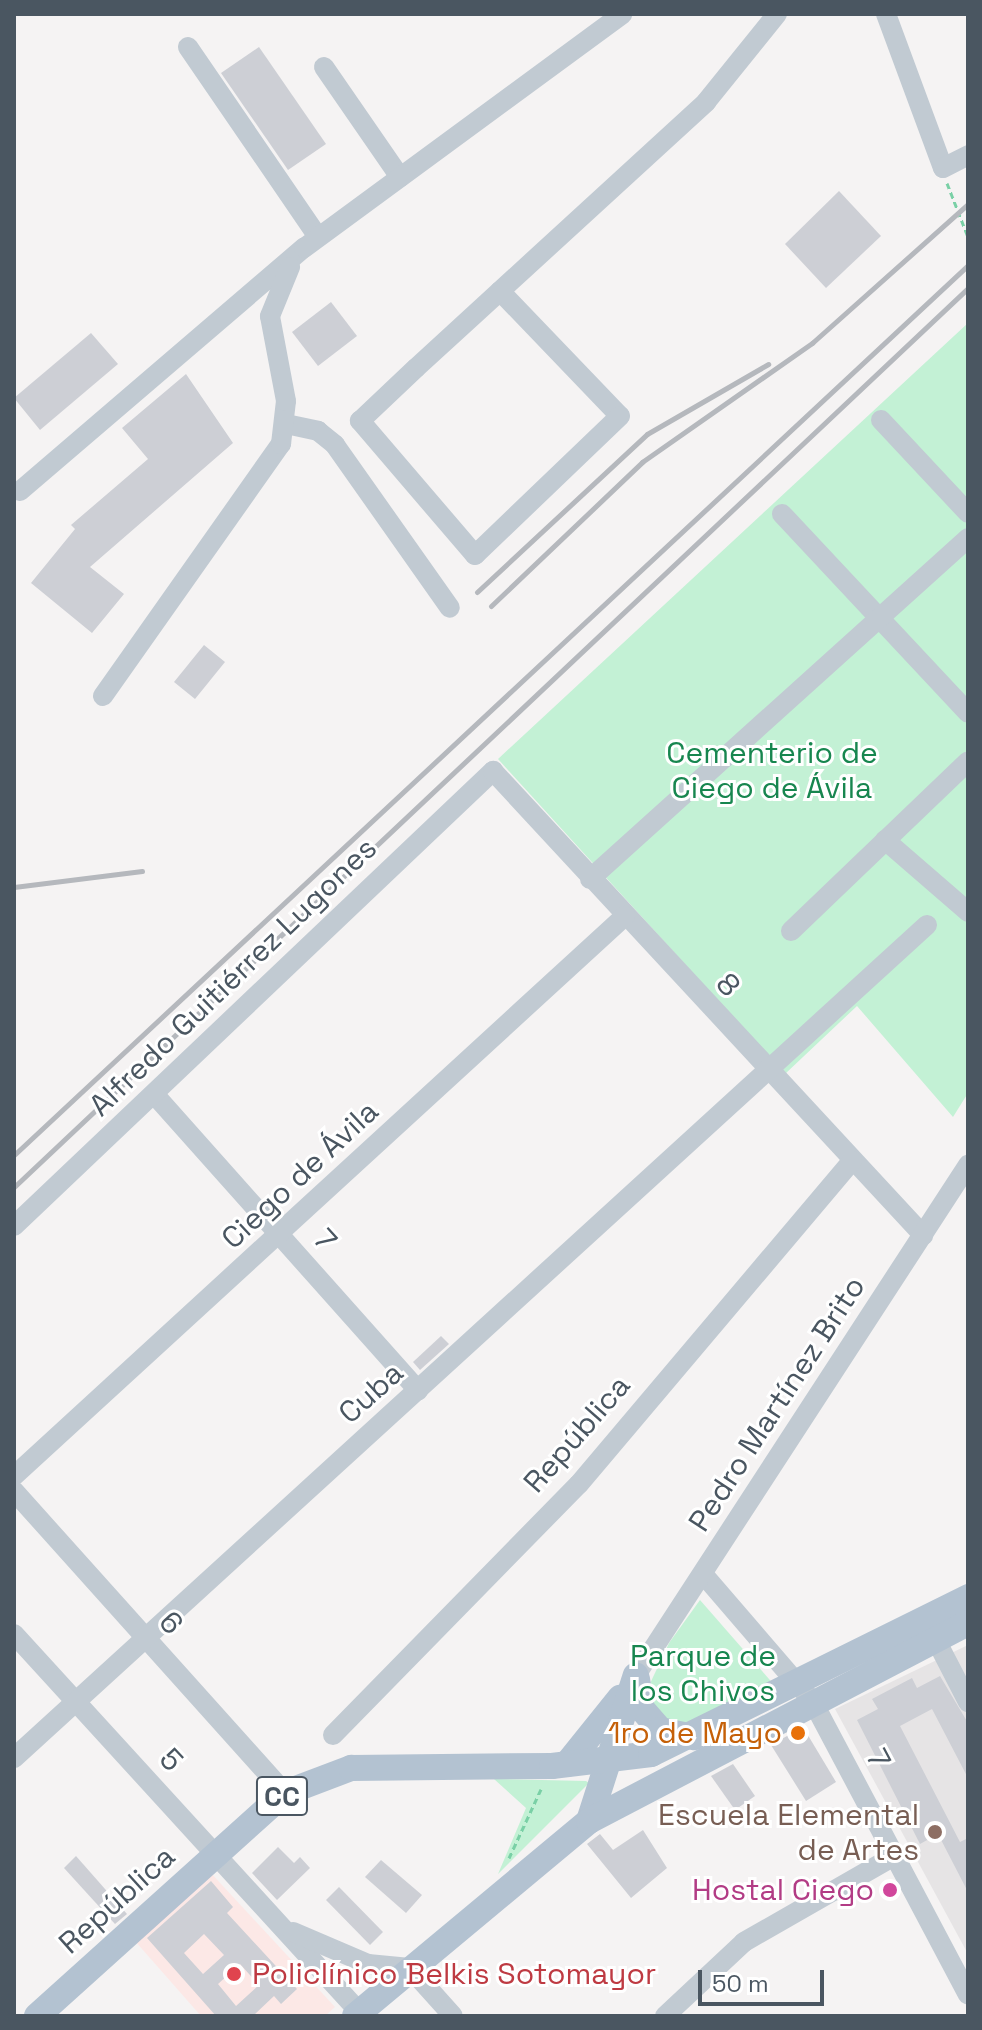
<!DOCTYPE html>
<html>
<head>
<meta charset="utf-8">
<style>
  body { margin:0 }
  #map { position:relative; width:982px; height:2030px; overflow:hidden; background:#f5f3f3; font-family:"Space Grotesk",sans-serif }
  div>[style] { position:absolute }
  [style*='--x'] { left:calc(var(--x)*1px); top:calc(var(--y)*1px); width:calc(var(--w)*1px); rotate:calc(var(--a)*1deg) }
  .education>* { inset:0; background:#e6e4e5 }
  .medical>* { inset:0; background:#fce8e6 }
  .green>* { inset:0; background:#c3f1d5 }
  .building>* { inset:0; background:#cdcfd5 }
  .path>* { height:3px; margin-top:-1.5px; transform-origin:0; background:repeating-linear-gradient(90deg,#7ad0a6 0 6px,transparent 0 10px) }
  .minor>* { height:20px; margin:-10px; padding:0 10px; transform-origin:10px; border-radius:10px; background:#c1cad2 }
  .major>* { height:26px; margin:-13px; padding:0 13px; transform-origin:13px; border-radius:13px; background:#b3c2d1 }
  .rail>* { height:5px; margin:-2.5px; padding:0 2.5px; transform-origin:2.5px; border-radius:2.5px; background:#b5b8bd }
  .dots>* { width:22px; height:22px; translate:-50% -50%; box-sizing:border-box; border:4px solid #fff; border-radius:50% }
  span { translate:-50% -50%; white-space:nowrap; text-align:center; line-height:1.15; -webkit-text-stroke:6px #fff; paint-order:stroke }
  .shield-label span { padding:2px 6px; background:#fff; border:2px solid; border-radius:6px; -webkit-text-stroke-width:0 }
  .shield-label { font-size:28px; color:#4a5661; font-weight:700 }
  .park-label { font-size:30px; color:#17864f }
  .street-label { font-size:30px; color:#4a5661 }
  .food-label { font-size:30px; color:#c56008 }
  .right { translate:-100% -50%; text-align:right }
  .education-label { font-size:30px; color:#785e54 }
  .hotel-label { font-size:30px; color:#b23c85 }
  .health-label { font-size:30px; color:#be3a42 }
  .left { translate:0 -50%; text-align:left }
  .frame { position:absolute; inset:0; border:16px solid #4a5661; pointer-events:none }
  .scale { position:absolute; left:698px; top:1970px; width:126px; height:36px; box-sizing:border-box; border:4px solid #4a5661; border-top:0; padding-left:10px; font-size:24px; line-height:28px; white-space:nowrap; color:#4a5661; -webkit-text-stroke:6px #fff; paint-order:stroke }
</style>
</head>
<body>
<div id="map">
  <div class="education">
    <i style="clip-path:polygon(968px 1645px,968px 1954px,835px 1709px)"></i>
  </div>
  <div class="medical">
    <i style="clip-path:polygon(210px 1872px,335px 2007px,325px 2016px,201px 2016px,135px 1941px)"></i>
  </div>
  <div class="green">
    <i style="clip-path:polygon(968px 323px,968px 1093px,953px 1117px,857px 1006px,785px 1074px,498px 759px)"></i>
    <i style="clip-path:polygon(700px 1600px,776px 1687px,693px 1724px,662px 1721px,647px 1690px,669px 1643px)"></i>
    <i style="clip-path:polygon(494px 1779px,586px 1781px,589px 1783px,498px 1874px,526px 1808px)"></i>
  </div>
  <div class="building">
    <i style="clip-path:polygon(259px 47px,326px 144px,288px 170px,221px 73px)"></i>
    <i style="clip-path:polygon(839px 191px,881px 236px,826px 288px,785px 244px)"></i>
    <i style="clip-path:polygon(331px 302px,357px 336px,318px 366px,292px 332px)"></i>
    <i style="clip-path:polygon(91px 333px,118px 364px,40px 430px,14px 398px)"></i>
    <i style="clip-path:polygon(186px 374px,233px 443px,90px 567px,124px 594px,92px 633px,31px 583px,75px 529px,71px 525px,148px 459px,122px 428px)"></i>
    <i style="clip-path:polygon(204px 645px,225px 662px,195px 699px,174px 682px)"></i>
    <i style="clip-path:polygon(441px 1336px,449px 1344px,420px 1370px,413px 1362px)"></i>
    <i style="clip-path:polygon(940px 1676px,968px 1723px,968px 1778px,932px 1709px,900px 1726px,960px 1842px,968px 1838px,968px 1892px,938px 1834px,920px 1844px,857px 1720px,878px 1709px,872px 1699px,912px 1678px,917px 1688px)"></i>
    <i style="clip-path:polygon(803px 1727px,836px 1782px,806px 1801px,771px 1745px)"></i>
    <i style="clip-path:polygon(733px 1764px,755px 1796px,735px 1810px,711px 1776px)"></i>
    <i style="clip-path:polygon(643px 1830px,667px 1868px,631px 1898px,587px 1844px,600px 1834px,613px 1850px)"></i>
    <i style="clip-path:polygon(278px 1847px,294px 1863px,300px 1857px,310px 1868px,277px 1900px,252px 1873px)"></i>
    <i style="clip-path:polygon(76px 1856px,127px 1914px,115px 1924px,64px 1868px)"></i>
    <i style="clip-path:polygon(381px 1860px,422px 1895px,406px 1913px,365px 1877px)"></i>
    <i style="clip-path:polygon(evenodd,211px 1881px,233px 1907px,227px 1913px,297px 1989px,281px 2004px,274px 1996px,253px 2016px,216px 2016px,147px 1938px,211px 1881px,204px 1934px,224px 1955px,203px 1974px,184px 1953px,204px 1934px,211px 1881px,240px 1964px,259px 1985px,236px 2006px,218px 1984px,240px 1964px)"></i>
    <i style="clip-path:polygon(339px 1887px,383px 1932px,370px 1945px,326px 1900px)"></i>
  </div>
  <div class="path">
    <i style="--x:947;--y:183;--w:58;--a:68.7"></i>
    <i style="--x:509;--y:1858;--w:76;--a:-65.1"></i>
  </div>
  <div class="minor">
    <i style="--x:886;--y:14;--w:164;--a:69.7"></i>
    <i style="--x:943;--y:168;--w:28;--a:-27"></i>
    <i style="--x:188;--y:47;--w:230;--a:55.6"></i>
    <i style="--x:324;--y:67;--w:134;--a:55.4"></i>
    <i style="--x:500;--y:291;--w:173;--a:46.2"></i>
    <i style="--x:620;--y:416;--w:201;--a:136.2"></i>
    <i style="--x:475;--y:555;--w:177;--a:-130.6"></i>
    <i style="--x:360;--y:421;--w:77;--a:-43.4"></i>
    <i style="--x:416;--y:368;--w:394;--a:-42.5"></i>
    <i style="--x:706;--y:102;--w:113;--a:-51.1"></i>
    <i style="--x:881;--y:420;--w:127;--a:46.9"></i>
    <i style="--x:286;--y:424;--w:33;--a:12"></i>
    <i style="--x:318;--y:431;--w:22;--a:39"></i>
    <i style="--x:335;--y:445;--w:199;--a:54.8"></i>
    <i style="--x:20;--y:491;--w:374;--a:-40.6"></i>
    <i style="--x:304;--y:248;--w:395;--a:-36.3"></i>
    <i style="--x:782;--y:514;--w:272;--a:46.9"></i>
    <i style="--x:103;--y:696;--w:309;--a:-54.8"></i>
    <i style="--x:281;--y:444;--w:43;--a:-83.4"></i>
    <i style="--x:286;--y:401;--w:86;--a:-100.7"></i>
    <i style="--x:270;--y:316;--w:53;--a:-67.8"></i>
    <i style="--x:885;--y:840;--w:110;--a:40.9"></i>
    <i style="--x:590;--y:879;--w:509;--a:-42.05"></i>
    <i style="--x:791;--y:931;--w:245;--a:-43.8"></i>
    <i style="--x:154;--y:1094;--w:397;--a:48.3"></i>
    <i style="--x:14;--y:1226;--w:661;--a:-43.53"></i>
    <i style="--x:493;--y:771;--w:633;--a:47.18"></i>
    <i style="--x:14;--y:1476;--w:829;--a:-42.51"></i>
    <i style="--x:14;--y:1491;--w:406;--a:48.1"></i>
    <i style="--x:703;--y:1574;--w:169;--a:49.3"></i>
    <i style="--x:813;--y:1702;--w:331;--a:62.1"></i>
    <i style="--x:14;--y:1634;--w:517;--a:47.58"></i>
    <i style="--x:936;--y:1640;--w:70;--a:62.7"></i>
    <i style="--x:636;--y:1675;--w:609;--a:-56.94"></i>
    <i style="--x:333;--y:1735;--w:351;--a:-45.6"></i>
    <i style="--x:579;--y:1484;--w:423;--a:-49.8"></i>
    <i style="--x:14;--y:1758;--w:1236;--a:-42.38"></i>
    <i style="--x:293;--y:1932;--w:82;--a:23.1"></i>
    <i style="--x:368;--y:1964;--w:42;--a:5.4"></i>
    <i style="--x:410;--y:1968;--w:64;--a:48.1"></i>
    <i style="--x:665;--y:2016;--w:108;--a:-43.1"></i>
    <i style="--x:744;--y:1942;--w:175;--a:-29.8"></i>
  </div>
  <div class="major">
    <i style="--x:637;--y:1679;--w:30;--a:81"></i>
    <i style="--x:642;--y:1709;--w:28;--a:49"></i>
    <i style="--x:660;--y:1730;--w:35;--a:12"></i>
    <i style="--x:567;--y:1764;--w:85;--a:-51.2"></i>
    <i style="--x:589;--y:1821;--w:153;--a:-72.2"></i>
    <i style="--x:37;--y:2016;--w:334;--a:-42"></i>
    <i style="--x:285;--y:1793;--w:71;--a:-20.7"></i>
    <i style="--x:351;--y:1768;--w:201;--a:-0.6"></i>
    <i style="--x:552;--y:1766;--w:100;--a:-6.9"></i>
    <i style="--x:651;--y:1754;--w:354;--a:-26.3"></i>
    <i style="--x:355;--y:2016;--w:305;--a:-39.8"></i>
    <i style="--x:589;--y:1821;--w:428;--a:-27.6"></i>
  </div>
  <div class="rail">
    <i style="--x:477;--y:592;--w:232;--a:-42.9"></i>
    <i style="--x:647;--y:434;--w:140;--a:-30"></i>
    <i style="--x:491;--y:606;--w:209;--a:-43.6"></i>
    <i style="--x:642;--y:462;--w:208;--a:-35"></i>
    <i style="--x:812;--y:343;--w:209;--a:-41.7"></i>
    <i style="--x:14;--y:887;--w:129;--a:-7.1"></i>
    <i style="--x:14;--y:1155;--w:1305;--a:-43.01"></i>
    <i style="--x:14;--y:1187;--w:1311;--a:-43.3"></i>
  </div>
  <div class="dots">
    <i style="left:798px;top:1733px;background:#e8710a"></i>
    <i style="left:935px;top:1832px;background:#8d6e63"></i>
    <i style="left:890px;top:1890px;background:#d1479c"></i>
    <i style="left:234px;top:1974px;background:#e0444e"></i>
  </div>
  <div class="shield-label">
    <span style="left:282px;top:1796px">CC</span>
  </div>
  <div class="park-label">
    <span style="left:772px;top:770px">Cementerio de<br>Ciego de Ávila</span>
    <span style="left:703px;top:1673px">Parque de<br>los Chivos</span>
  </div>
  <div class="street-label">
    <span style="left:233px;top:977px;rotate:-44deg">Alfredo Guitiérrez Lugones</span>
    <span style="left:728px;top:985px;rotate:47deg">8</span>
    <span style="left:300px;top:1175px;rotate:-43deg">Ciego de Ávila</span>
    <span style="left:325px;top:1240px;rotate:48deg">7</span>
    <span style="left:371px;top:1393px;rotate:-42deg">Cuba</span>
    <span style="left:777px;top:1404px;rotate:-57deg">Pedro Martínez Brito</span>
    <span style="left:577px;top:1434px;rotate:-49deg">República</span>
    <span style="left:171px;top:1623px;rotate:48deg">6</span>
    <span style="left:878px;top:1759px;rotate:62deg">7</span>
    <span style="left:171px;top:1760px;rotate:47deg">5</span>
    <span style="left:117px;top:1900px;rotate:-42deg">República</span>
  </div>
  <div class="food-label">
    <span class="right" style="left:782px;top:1733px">1ro de Mayo</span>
  </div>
  <div class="education-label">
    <span class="right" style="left:919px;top:1832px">Escuela Elemental<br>de Artes</span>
  </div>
  <div class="hotel-label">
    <span class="right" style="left:874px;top:1890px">Hostal Ciego</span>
  </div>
  <div class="health-label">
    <span class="left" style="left:252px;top:1974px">Policlínico Belkis Sotomayor</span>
  </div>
  <div class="frame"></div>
  <div class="scale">50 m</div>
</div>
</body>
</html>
